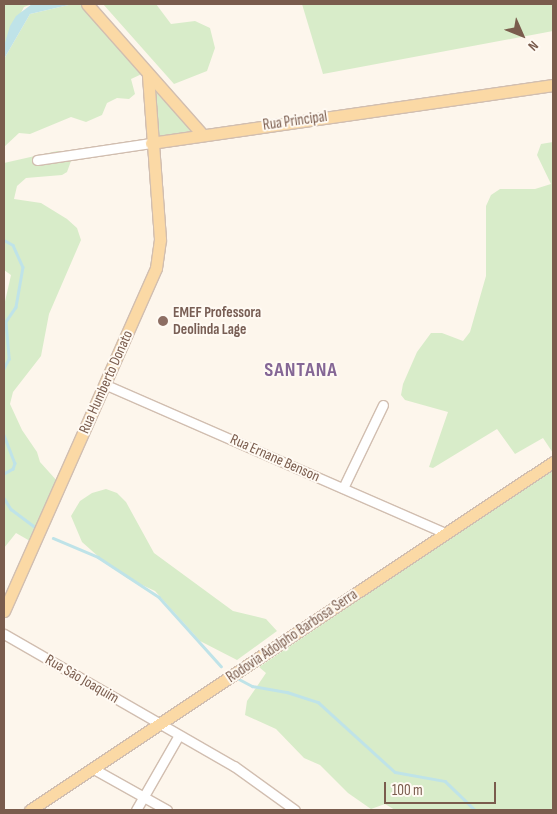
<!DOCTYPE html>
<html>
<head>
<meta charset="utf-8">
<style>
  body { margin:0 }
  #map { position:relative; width:557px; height:814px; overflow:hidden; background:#fdf6ec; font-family:"Sofia Sans Condensed",sans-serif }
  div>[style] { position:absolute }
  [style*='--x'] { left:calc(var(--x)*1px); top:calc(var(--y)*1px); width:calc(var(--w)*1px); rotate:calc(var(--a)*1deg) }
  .green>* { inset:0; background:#d8ecc9 }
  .water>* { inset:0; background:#bfe3e8 }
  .stream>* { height:2.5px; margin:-1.25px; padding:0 1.25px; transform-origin:1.25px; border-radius:1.25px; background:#bfe3e8 }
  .roads { filter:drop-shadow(1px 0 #d1beb0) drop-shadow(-1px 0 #d1beb0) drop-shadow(0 1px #d1beb0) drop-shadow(0 -1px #d1beb0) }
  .minor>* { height:9px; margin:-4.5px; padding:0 4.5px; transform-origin:4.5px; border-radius:4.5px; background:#fff }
  .major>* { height:11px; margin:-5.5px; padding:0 5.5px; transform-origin:5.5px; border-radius:5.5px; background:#fbd9a5 }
  .dots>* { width:14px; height:14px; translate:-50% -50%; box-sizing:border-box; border:2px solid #fffaf3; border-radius:50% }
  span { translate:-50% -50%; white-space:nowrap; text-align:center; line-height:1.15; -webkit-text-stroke:4px #fffaf3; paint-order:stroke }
  .street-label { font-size:15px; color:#7a5c4d }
  .education-label { font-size:15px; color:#785e54; font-weight:700 }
  .left { translate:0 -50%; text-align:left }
  .district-label { font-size:20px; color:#846695; font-weight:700; letter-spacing:1px }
  .frame { position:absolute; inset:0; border:5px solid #7a5c4d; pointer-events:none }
  .north { position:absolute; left:497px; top:10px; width:50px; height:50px; -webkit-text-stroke:4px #fffaf3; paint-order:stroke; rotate:134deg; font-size:14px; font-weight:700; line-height:20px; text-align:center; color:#7a5c4d }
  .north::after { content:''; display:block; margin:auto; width:18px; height:22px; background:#7a5c4d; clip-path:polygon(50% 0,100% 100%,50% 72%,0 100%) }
  .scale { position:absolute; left:384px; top:782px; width:112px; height:22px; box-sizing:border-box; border:2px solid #7a5c4d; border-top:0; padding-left:6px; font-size:15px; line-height:18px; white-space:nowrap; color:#7a5c4d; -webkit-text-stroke:4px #fffaf3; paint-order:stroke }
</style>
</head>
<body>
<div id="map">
  <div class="green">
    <i style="clip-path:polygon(4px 4px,32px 4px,24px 7px,4px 46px)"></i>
    <i style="clip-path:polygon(73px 4px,92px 4px,144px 73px,131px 79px,135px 94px,129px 99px,117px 98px,107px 103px,102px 115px,86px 122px,71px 117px,30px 134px,19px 133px,4px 147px,4px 59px,30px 14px)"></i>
    <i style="clip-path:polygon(103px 4px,156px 4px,171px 24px,195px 21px,210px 28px,215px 48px,207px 71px,174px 84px)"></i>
    <i style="clip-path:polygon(302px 4px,553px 4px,553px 31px,323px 74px)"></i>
    <i style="clip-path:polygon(153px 89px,192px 131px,154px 137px)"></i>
    <i style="clip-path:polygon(553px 142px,553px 453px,543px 438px,515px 454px,497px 429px,433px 468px,429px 467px,448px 412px,405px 400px,401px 395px,403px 384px,417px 352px,431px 333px,442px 333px,463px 341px,470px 332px,486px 276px,486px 206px,491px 195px,500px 189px,535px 189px,551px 184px,537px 155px,541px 144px)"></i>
    <i style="clip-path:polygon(57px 151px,63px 152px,71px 161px,67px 172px,62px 175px,26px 178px,17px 186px,14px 199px,41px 203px,67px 219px,77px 228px,81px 240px,49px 314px,41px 356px,13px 392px,10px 404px,22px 430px,37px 452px,40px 462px,58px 482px,30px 541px,16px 533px,4px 548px,4px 306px,11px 275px,4px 270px,4px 163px)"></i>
    <i style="clip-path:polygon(553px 469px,553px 810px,395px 810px,385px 804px,371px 809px,348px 793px,320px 765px,304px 758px,276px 729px,245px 715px,247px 701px,266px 673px,259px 667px)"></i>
    <i style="clip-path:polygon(106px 489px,117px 493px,126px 502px,154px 553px,233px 611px,266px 619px,277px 631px,237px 660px,200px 641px,155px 591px,127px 578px,100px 558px,82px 542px,71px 516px,80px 501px,92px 493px)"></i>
  </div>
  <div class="water">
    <i style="clip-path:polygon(32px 4px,73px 4px,30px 14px,4px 59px,4px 46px,10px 26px,16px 16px)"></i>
  </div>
  <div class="stream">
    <i style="--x:4;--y:240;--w:10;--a:29"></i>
    <i style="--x:13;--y:245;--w:24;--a:66"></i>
    <i style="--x:23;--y:267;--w:41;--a:99.9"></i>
    <i style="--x:16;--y:307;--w:18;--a:124"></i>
    <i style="--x:6;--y:322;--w:37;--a:85"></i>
    <i style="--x:9;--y:359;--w:11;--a:117"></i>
    <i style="--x:4;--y:435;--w:30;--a:69"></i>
    <i style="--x:15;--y:463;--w:6;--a:108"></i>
    <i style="--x:13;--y:469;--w:10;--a:151"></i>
    <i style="--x:4;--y:498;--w:13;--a:58"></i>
    <i style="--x:11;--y:509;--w:30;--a:37"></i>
    <i style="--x:53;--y:538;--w:49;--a:22.9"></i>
    <i style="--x:98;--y:557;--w:73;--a:33.3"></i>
    <i style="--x:159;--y:597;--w:93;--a:48.1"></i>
    <i style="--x:239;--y:679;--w:15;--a:28"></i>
    <i style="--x:252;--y:686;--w:36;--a:10"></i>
    <i style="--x:287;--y:692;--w:33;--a:18"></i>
    <i style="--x:318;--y:702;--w:104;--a:42.3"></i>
    <i style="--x:395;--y:772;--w:51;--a:10.2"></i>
    <i style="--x:445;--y:781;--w:42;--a:44"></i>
  </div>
  <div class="roads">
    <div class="minor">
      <i style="--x:37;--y:160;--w:115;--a:-8.5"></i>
      <i style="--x:104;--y:384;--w:372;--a:23.6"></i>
      <i style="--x:343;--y:488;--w:92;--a:-64.3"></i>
      <i style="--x:4;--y:634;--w:265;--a:29.9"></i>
      <i style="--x:234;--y:766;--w:75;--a:35.8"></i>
      <i style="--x:92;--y:768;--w:86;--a:29.2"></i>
      <i style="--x:136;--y:810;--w:86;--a:-60.2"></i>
    </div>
    <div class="major">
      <i style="--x:87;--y:4;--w:174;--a:48.5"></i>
      <i style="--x:151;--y:143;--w:406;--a:-8.2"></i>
      <i style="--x:4;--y:611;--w:375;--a:-66.1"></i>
      <i style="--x:156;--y:268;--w:29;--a:-82"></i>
      <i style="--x:160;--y:239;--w:164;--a:-94.2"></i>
      <i style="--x:30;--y:810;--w:628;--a:-33.64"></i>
    </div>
  </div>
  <div class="dots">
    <i style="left:163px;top:321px;background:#8d6e63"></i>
  </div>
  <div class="street-label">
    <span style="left:295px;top:121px;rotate:-8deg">Rua Principal</span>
    <span style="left:106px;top:382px;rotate:-66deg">Rua Humberto Donato</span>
    <span style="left:275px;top:458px;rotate:24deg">Rua Ernane Benson</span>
    <span style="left:292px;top:636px;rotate:-34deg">Rodovia Adolpho Barbosa Serra</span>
    <span style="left:82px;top:679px;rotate:30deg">Rua São Joaquim</span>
  </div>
  <div class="education-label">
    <span class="left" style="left:173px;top:321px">EMEF Professora<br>Deolinda Lage</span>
  </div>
  <div class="district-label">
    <span style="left:301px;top:370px">SANTANA</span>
  </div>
  <div class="frame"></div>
  <div class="north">N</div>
  <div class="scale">100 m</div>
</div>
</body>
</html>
